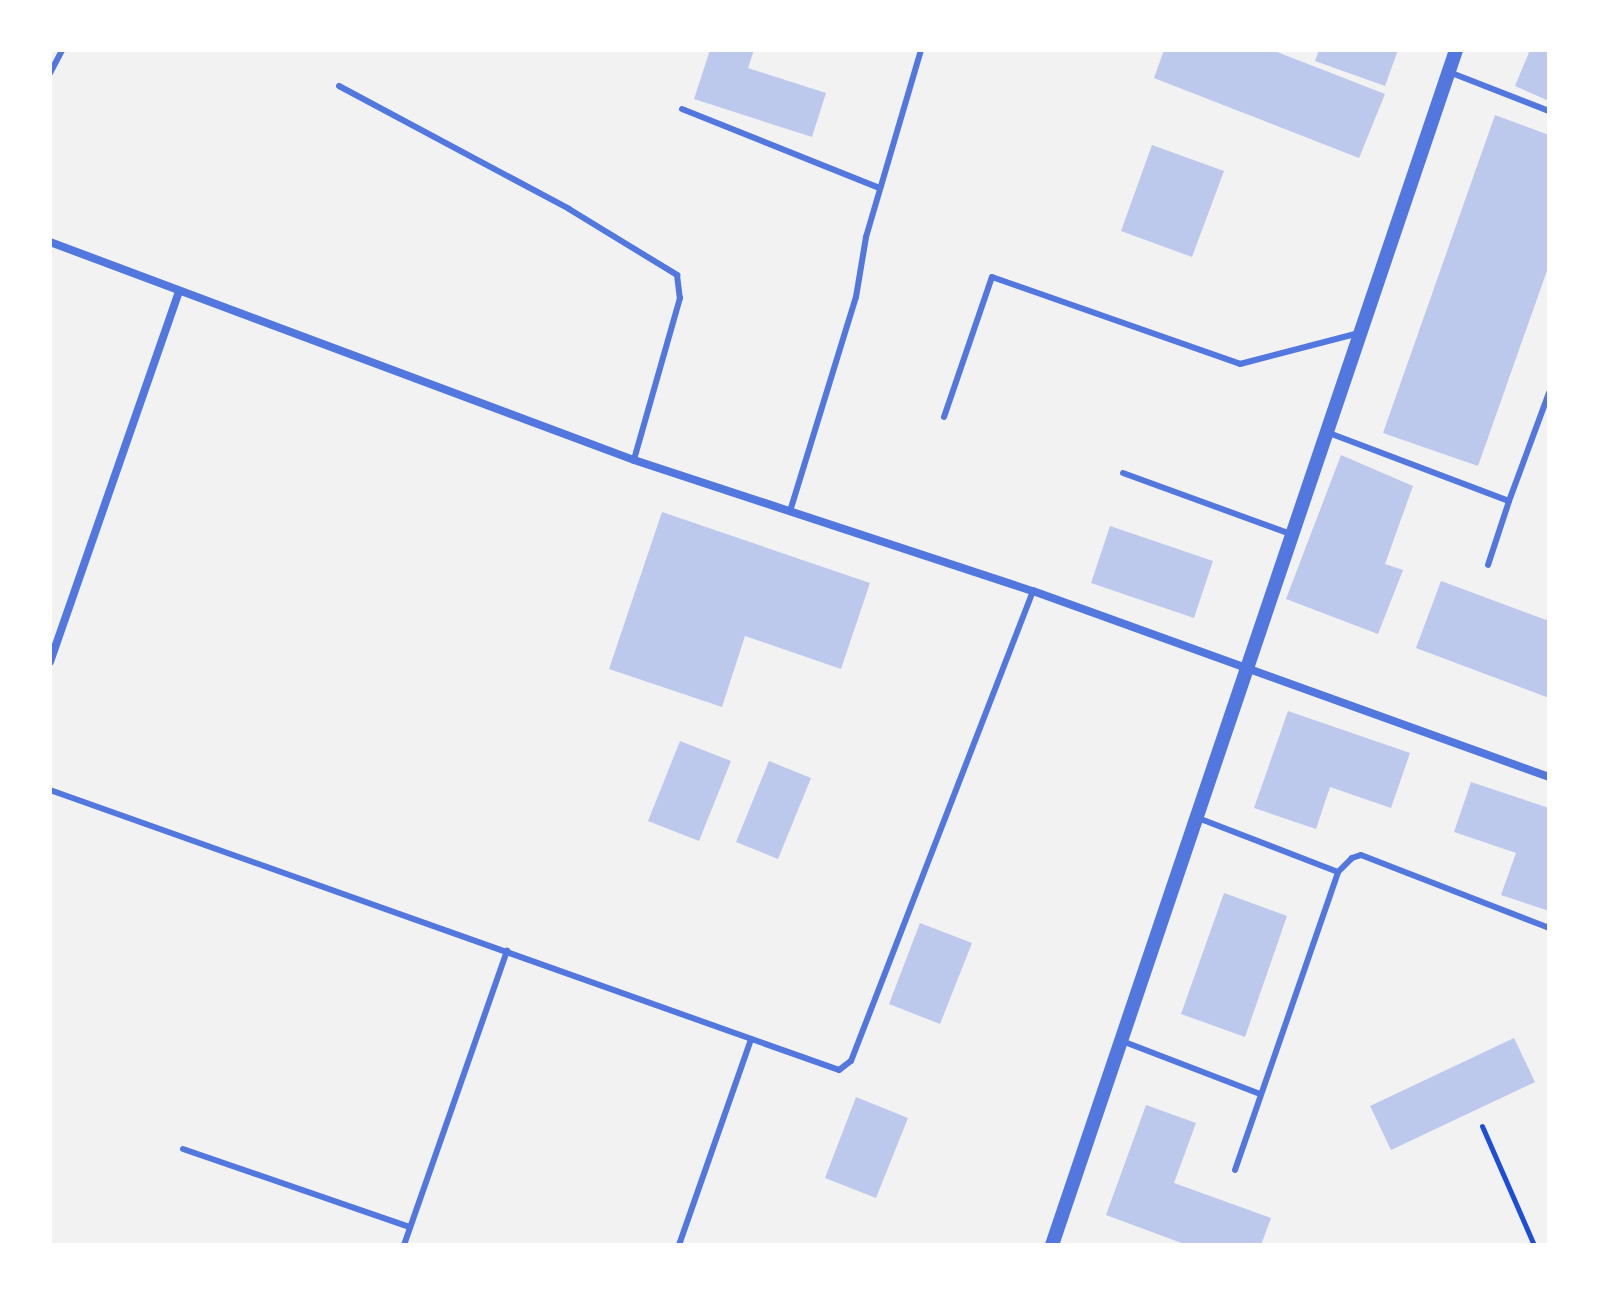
<!DOCTYPE html>
<html>
<head>
<meta charset="utf-8">
<style>
  body { margin:0 }
  #map { position:relative; width:1599px; height:1295px; overflow:hidden; background:#f2f2f2; font-family:Cabin,sans-serif }
  div>[style] { position:absolute }
  [style*='--x'] { left:calc(var(--x)*1px); top:calc(var(--y)*1px); width:calc(var(--w)*1px); rotate:calc(var(--a)*1deg) }
  .building>* { inset:0; background:#bdc9ec }
  .path>* { height:5px; margin:-2.5px; padding:0 2.5px; transform-origin:2.5px; border-radius:2.5px; background:#1d4ed8 }
  .service>* { height:6px; margin:-3px; padding:0 3px; transform-origin:3px; border-radius:3px; background:#5277de }
  .minor>* { height:8px; margin:-4px; padding:0 4px; transform-origin:4px; border-radius:4px; background:#5277de }
  .tertiary>* { height:14px; margin:-7px; padding:0 7px; transform-origin:7px; border-radius:7px; background:#5277de }
  span { translate:-50% -50%; white-space:nowrap; text-align:center; line-height:1.15; -webkit-text-stroke:8px #fff; paint-order:stroke }
  .frame { position:absolute; inset:0; border:52px solid #fff; pointer-events:none }
</style>
</head>
<body>
<div id="map">
  <div class="building">
    <i style="clip-path:polygon(710px 50px,754px 50px,748px 68px,826px 93px,812px 137px,694px 99px)"></i>
    <i style="clip-path:polygon(1164px 50px,1272px 50px,1385px 94px,1359px 158px,1154px 78px)"></i>
    <i style="clip-path:polygon(1319px 50px,1398px 50px,1385px 86px,1315px 61px)"></i>
    <i style="clip-path:polygon(1530px 50px,1549px 50px,1549px 101px,1515px 86px)"></i>
    <i style="clip-path:polygon(1495px 115px,1549px 135px,1549px 265px,1478px 466px,1383px 433px)"></i>
    <i style="clip-path:polygon(1152px 145px,1224px 171px,1192px 257px,1121px 231px)"></i>
    <i style="clip-path:polygon(1341px 455px,1413px 486px,1385px 564px,1403px 570px,1378px 634px,1286px 599px)"></i>
    <i style="clip-path:polygon(662px 512px,870px 583px,841px 669px,745px 636px,722px 707px,609px 669px)"></i>
    <i style="clip-path:polygon(1110px 526px,1213px 561px,1194px 618px,1091px 583px)"></i>
    <i style="clip-path:polygon(1441px 581px,1549px 621px,1549px 698px,1416px 648px)"></i>
    <i style="clip-path:polygon(1288px 711px,1410px 753px,1391px 808px,1330px 787px,1316px 829px,1254px 808px)"></i>
    <i style="clip-path:polygon(680px 741px,731px 761px,699px 841px,648px 821px)"></i>
    <i style="clip-path:polygon(769px 761px,811px 778px,778px 859px,736px 842px)"></i>
    <i style="clip-path:polygon(1471px 782px,1549px 808px,1549px 911px,1501px 895px,1516px 853px,1454px 832px)"></i>
    <i style="clip-path:polygon(1224px 893px,1287px 916px,1245px 1037px,1181px 1014px)"></i>
    <i style="clip-path:polygon(920px 923px,972px 943px,940px 1024px,889px 1004px)"></i>
    <i style="clip-path:polygon(1514px 1038px,1535px 1082px,1391px 1150px,1370px 1106px)"></i>
    <i style="clip-path:polygon(856px 1097px,908px 1118px,876px 1198px,825px 1178px)"></i>
    <i style="clip-path:polygon(1146px 1105px,1196px 1123px,1174px 1183px,1271px 1218px,1261px 1245px,1187px 1245px,1106px 1215px)"></i>
  </div>
  <div class="path">
    <i style="--x:1482;--y:1126;--w:130;--a:66.4"></i>
  </div>
  <div class="service">
    <i style="--x:1449;--y:72;--w:107;--a:21.3"></i>
    <i style="--x:50;--y:73;--w:26;--a:-62"></i>
    <i style="--x:339;--y:86;--w:261;--a:28.1"></i>
    <i style="--x:569;--y:209;--w:127;--a:31.4"></i>
    <i style="--x:677;--y:275;--w:23;--a:83"></i>
    <i style="--x:680;--y:298;--w:168;--a:105.9"></i>
    <i style="--x:682;--y:109;--w:213;--a:21.8"></i>
    <i style="--x:944;--y:417;--w:148;--a:-71.1"></i>
    <i style="--x:992;--y:277;--w:263;--a:19.3"></i>
    <i style="--x:1240;--y:364;--w:123;--a:-14.6"></i>
    <i style="--x:1329;--y:433;--w:192;--a:20.7"></i>
    <i style="--x:1509;--y:501;--w:115;--a:-69.7"></i>
    <i style="--x:1123;--y:473;--w:181;--a:20"></i>
    <i style="--x:791;--y:508;--w:221;--a:-72.9"></i>
    <i style="--x:856;--y:297;--w:61;--a:-80.5"></i>
    <i style="--x:866;--y:237;--w:195;--a:-73.6"></i>
    <i style="--x:1488;--y:565;--w:67;--a:-71.8"></i>
    <i style="--x:50;--y:790;--w:837;--a:19.54"></i>
    <i style="--x:839;--y:1070;--w:15;--a:-37"></i>
    <i style="--x:851;--y:1061;--w:504;--a:-68.83"></i>
    <i style="--x:1198;--y:818;--w:150;--a:21.1"></i>
    <i style="--x:1122;--y:1041;--w:148;--a:21"></i>
    <i style="--x:183;--y:1149;--w:240;--a:19"></i>
    <i style="--x:1235;--y:1170;--w:315;--a:-70.9"></i>
    <i style="--x:1338;--y:872;--w:20;--a:-45"></i>
    <i style="--x:1352;--y:858;--w:9;--a:-18"></i>
    <i style="--x:1361;--y:855;--w:202;--a:21.2"></i>
    <i style="--x:404;--y:1245;--w:312;--a:-70.7"></i>
    <i style="--x:679;--y:1245;--w:218;--a:-70.7"></i>
  </div>
  <div class="minor">
    <i style="--x:50;--y:242;--w:623;--a:20.47"></i>
    <i style="--x:634;--y:460;--w:420;--a:18.2"></i>
    <i style="--x:1033;--y:591;--w:548;--a:19.82"></i>
    <i style="--x:50;--y:662;--w:392;--a:-70.8"></i>
  </div>
  <div class="tertiary">
    <i style="--x:1052;--y:1245;--w:1261;--a:-71.32"></i>
  </div>
  <div class="frame"></div>
</div>
</body>
</html>
